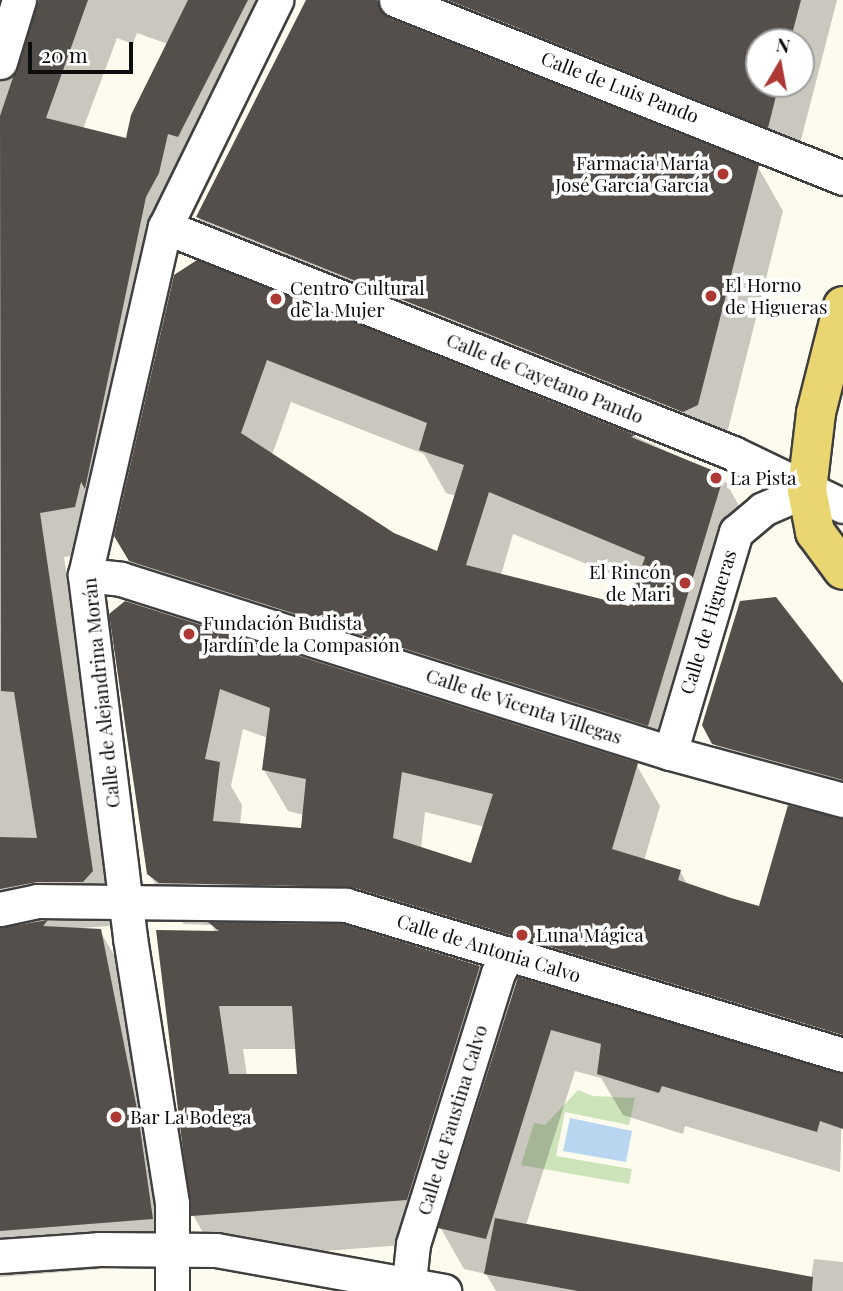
<!DOCTYPE html>
<html>
<head>
<meta charset="utf-8">
<style>
  body { margin:0 }
  #map { position:relative; width:843px; height:1291px; overflow:hidden; background:#fdfbee; font-family:"Playfair Display",serif }
  div>[style] { position:absolute }
  [style*='--x'] { left:calc(var(--x)*1px); top:calc(var(--y)*1px); width:calc(var(--w)*1px); rotate:calc(var(--a)*1deg) }
  .green>* { inset:0; background:#cde4bb }
  .water>* { inset:0; background:#b8d6ef }
  .shadow>* { inset:0; background:#0003 }
  .building>* { inset:0; background:#544f4a }
  .roads { filter:drop-shadow(2px 0 #3f3f3f) drop-shadow(-2px 0 #3f3f3f) drop-shadow(0 2px #3f3f3f) drop-shadow(0 -2px #3f3f3f) }
  .minor>* { height:33px; margin:-16.5px; padding:0 16.5px; transform-origin:16.5px; border-radius:16.5px; background:#fff }
  .major>* { height:38px; margin:-19px; padding:0 19px; transform-origin:19px; border-radius:19px; background:#e9d671 }
  .dots>* { width:19px; height:19px; translate:-50% -50%; box-sizing:border-box; border:4px solid #fff; border-radius:50% }
  span { translate:-50% -50%; white-space:nowrap; text-align:center; line-height:1.15; -webkit-text-stroke:7px #fff; paint-order:stroke }
  .street-label { font-size:19px; color:#0c0c0c }
  .poi-label { font-size:19px; color:#0c0c0c }
  .right { translate:-100% -50%; text-align:right }
  .left { translate:0 -50%; text-align:left }
  .north { position:absolute; left:745px; top:28px; width:70px; height:70px; box-sizing:border-box; background:#fff; border:2px solid #9e9e9e; border-radius:50%; rotate:10deg; font-size:19px; font-weight:700; line-height:28px; text-align:center; color:#0c0c0c }
  .north::after { content:''; display:block; margin:auto; width:24px; height:32px; background:#ad3834; clip-path:polygon(50% 0,100% 100%,50% 72%,0 100%) }
  .scale { position:absolute; left:28px; top:42px; width:105px; height:32px; box-sizing:border-box; border:4px solid #0c0c0c; border-top:0; padding-left:9px; font-size:21px; line-height:24px; white-space:nowrap; color:#0c0c0c; -webkit-text-stroke:5px #fff; paint-order:stroke }
</style>
</head>
<body>
<div id="map">
  <div class="green">
    <i style="clip-path:polygon(578px 1090px,593px 1096px,635px 1098px,629px 1125px,565px 1112px,556px 1156px,632px 1169px,629px 1184px,521px 1165px,534px 1123px,545px 1125px)"></i>
  </div>
  <div class="water">
    <i style="clip-path:polygon(570px 1118px,632px 1131px,626px 1162px,563px 1151px)"></i>
  </div>
  <div class="shadow">
    <i style="clip-path:polygon(evenodd,0 0,295px 0,203px 181px,193px 178px,100px 552px,64px 557px,118px 916px,109px 926px,68px 929px,100px 931px,126px 975px,177px 1263px,0 1277px,0 0,137px 33px,168px 44px,127px 140px,83px 129px,117px 38px,133px 44px,137px 33px)"></i>
    <i style="clip-path:polygon(evenodd,308px 0,837px 0,793px 171px,430px 26px,411px 28px,758px 167px,783px 211px,723px 449px,224px 261px,198px 217px,308px 0,759px 42px,801px 42px,801px 84px,759px 84px,759px 42px)"></i>
    <i style="clip-path:polygon(evenodd,197px 262px,634px 436px,723px 477px,747px 520px,673px 768px,141px 579px,116px 535px,197px 262px,291px 402px,424px 454px,446px 493px,456px 496px,438px 553px,394px 535px,272px 455px,291px 402px,197px 262px,513px 534px,638px 585px,631px 608px,501px 575px,513px 534px)"></i>
    <i style="clip-path:polygon(evenodd,111px 615px,636px 764px,660px 806px,644px 861px,680px 871px,688px 886px,760px 908px,843px 827px,843px 1068px,376px 927px,350px 927px,479px 967px,504px 1011px,431px 1243px,218px 1259px,193px 1215px,216px 933px,212px 925px,184px 924px,173px 915px,149px 873px,111px 615px,243px 729px,268px 738px,264px 770px,288px 811px,304px 815px,303px 830px,240px 825px,242px 805px,231px 786px,243px 729px,111px 615px,425px 812px,485px 827px,472px 865px,421px 849px,425px 812px,111px 615px,243px 1049px,297px 1049px,299px 1076px,247px 1076px,243px 1049px)"></i>
    <i style="clip-path:polygon(843px 686px,843px 817px,740px 788px,714px 743px)"></i>
    <i style="clip-path:polygon(519px 979px,843px 1074px,840px 1172px,685px 1126px,683px 1134px,623px 1115px,601px 1078px,575px 1071px,526px 1225px,811px 1279px,814px 1259px,843px 1262px,843px 1291px,496px 1291px,486px 1274px,464px 1269px,440px 1227px)"></i>
  </div>
  <div class="building">
    <i style="clip-path:polygon(39px 0,88px 0,46px 118px,126px 138px,131px 115px,188px 0,248px 0,178px 137px,168px 134px,159px 173px,146px 197px,85px 489px,81px 482px,75px 507px,40px 513px,93px 871px,83px 882px,37px 882px,0 889px,0 837px,37px 838px,14px 692px,1px 691px,0 116px)"></i>
    <i style="clip-path:polygon(306px 0,377px 0,389px 18px,759px 165px,698px 405px,683px 412px,196px 217px)"></i>
    <i style="clip-path:polygon(448px 0,801px 0,790px 42px,759px 42px,759px 84px,779px 84px,768px 128px)"></i>
    <i style="clip-path:polygon(evenodd,197px 260px,635px 435px,631px 437px,724px 475px,648px 726px,129px 561px,114px 536px,174px 275px,197px 260px,267px 360px,427px 423px,419px 450px,464px 465px,437px 551px,394px 533px,241px 433px,267px 360px,197px 260px,489px 492px,645px 557px,629px 606px,466px 565px,489px 492px)"></i>
    <i style="clip-path:polygon(776px 597px,843px 683px,843px 780px,712px 744px,702px 725px,740px 601px)"></i>
    <i style="clip-path:polygon(evenodd,125px 601px,638px 763px,612px 849px,681px 870px,678px 880px,731px 898px,759px 906px,788px 805px,843px 819px,843px 1035px,352px 887px,159px 883px,147px 874px,109px 614px,125px 601px,220px 689px,270px 708px,262px 770px,306px 779px,301px 828px,213px 821px,220px 762px,205px 759px,220px 689px,125px 601px,402px 772px,493px 794px,471px 863px,393px 838px,402px 772px)"></i>
    <i style="clip-path:polygon(48px 920px,43px 926px,101px 929px,138px 1114px,153px 1219px,0 1231px,0 928px)"></i>
    <i style="clip-path:polygon(evenodd,208px 922px,343px 924px,480px 966px,407px 1200px,191px 1216px,156px 930px,219px 931px,208px 922px,219px 1006px,292px 1006px,297px 1074px,229px 1074px,219px 1006px)"></i>
    <i style="clip-path:polygon(518px 977px,843px 1074px,843px 1129px,820px 1121px,817px 1132px,662px 1086px,659px 1093px,597px 1074px,601px 1044px,551px 1030px,486px 1239px,438px 1228px)"></i>
    <i style="clip-path:polygon(495px 1218px,813px 1277px,812px 1291px,578px 1291px,484px 1274px)"></i>
  </div>
  <div class="roads">
    <div class="minor">
      <i style="--x:396;--y:0;--w:481;--a:21.7"></i>
      <i style="--x:0;--y:62;--w:65;--a:-73"></i>
      <i style="--x:165;--y:227;--w:611;--a:21.7"></i>
      <i style="--x:733;--y:453;--w:122;--a:25.7"></i>
      <i style="--x:85;--y:575;--w:36;--a:6"></i>
      <i style="--x:121;--y:579;--w:576;--a:17.59"></i>
      <i style="--x:670;--y:753;--w:179;--a:15.2"></i>
      <i style="--x:670;--y:753;--w:231;--a:-73.4"></i>
      <i style="--x:736;--y:532;--w:35;--a:-40"></i>
      <i style="--x:763;--y:509;--w:48;--a:-23.4"></i>
      <i style="--x:0;--y:909;--w:38;--a:-12"></i>
      <i style="--x:37;--y:901;--w:309;--a:0.7"></i>
      <i style="--x:346;--y:905;--w:519;--a:16.79"></i>
      <i style="--x:0;--y:1256;--w:99;--a:-4"></i>
      <i style="--x:99;--y:1249;--w:117;--a:0.5"></i>
      <i style="--x:216;--y:1250;--w:232;--a:10.2"></i>
      <i style="--x:172;--y:1291;--w:88;--a:-90"></i>
      <i style="--x:172;--y:1203;--w:269;--a:-99"></i>
      <i style="--x:130;--y:937;--w:365;--a:-97.1"></i>
      <i style="--x:85;--y:575;--w:357;--a:-77.1"></i>
      <i style="--x:165;--y:227;--w:253;--a:-63.9"></i>
      <i style="--x:408;--y:1291;--w:47;--a:-83.9"></i>
      <i style="--x:413;--y:1244;--w:284;--a:-72.6"></i>
      <i style="--x:498;--y:973;--w:22;--a:-63"></i>
    </div>
    <div class="major">
      <i style="--x:843;--y:306;--w:110;--a:104.2"></i>
      <i style="--x:816;--y:413;--w:78;--a:96.7"></i>
      <i style="--x:807;--y:490;--w:43;--a:79.2"></i>
      <i style="--x:815;--y:532;--w:47;--a:53.6"></i>
    </div>
  </div>
  <div class="dots">
    <i style="left:723px;top:174px;background:#ad3834"></i>
    <i style="left:711px;top:296px;background:#ad3834"></i>
    <i style="left:276px;top:299px;background:#ad3834"></i>
    <i style="left:716px;top:478px;background:#ad3834"></i>
    <i style="left:685px;top:583px;background:#ad3834"></i>
    <i style="left:189px;top:634px;background:#ad3834"></i>
    <i style="left:522px;top:935px;background:#ad3834"></i>
    <i style="left:116px;top:1117px;background:#ad3834"></i>
  </div>
  <div class="street-label">
    <span style="left:620px;top:87px;rotate:21deg">Calle de Luis Pando</span>
    <span style="left:545px;top:378px;rotate:22deg">Calle de Cayetano Pando</span>
    <span style="left:708px;top:622px;rotate:-73deg">Calle de Higueras</span>
    <span style="left:101px;top:693px;rotate:-96deg">Calle de Alejandrina Morán</span>
    <span style="left:524px;top:706px;rotate:18deg">Calle de Vicenta Villegas</span>
    <span style="left:489px;top:948px;rotate:17deg">Calle de Antonia Calvo</span>
    <span style="left:452px;top:1120px;rotate:-73deg">Calle de Faustina Calvo</span>
  </div>
  <div class="poi-label">
    <span class="right" style="left:709px;top:174px">Farmacia María<br>José García García</span>
    <span class="left" style="left:725px;top:296px">El Horno<br>de Higueras</span>
    <span class="left" style="left:290px;top:299px">Centro Cultural<br>de la Mujer</span>
    <span class="left" style="left:730px;top:478px">La Pista</span>
    <span class="right" style="left:671px;top:583px">El Rincón<br>de Mari</span>
    <span class="left" style="left:203px;top:634px">Fundación Budista<br>Jardín de la Compasión</span>
    <span class="left" style="left:536px;top:935px">Luna Mágica</span>
    <span class="left" style="left:130px;top:1117px">Bar La Bodega</span>
  </div>
  <div class="north">N</div>
  <div class="scale">20 m</div>
</div>
</body>
</html>
